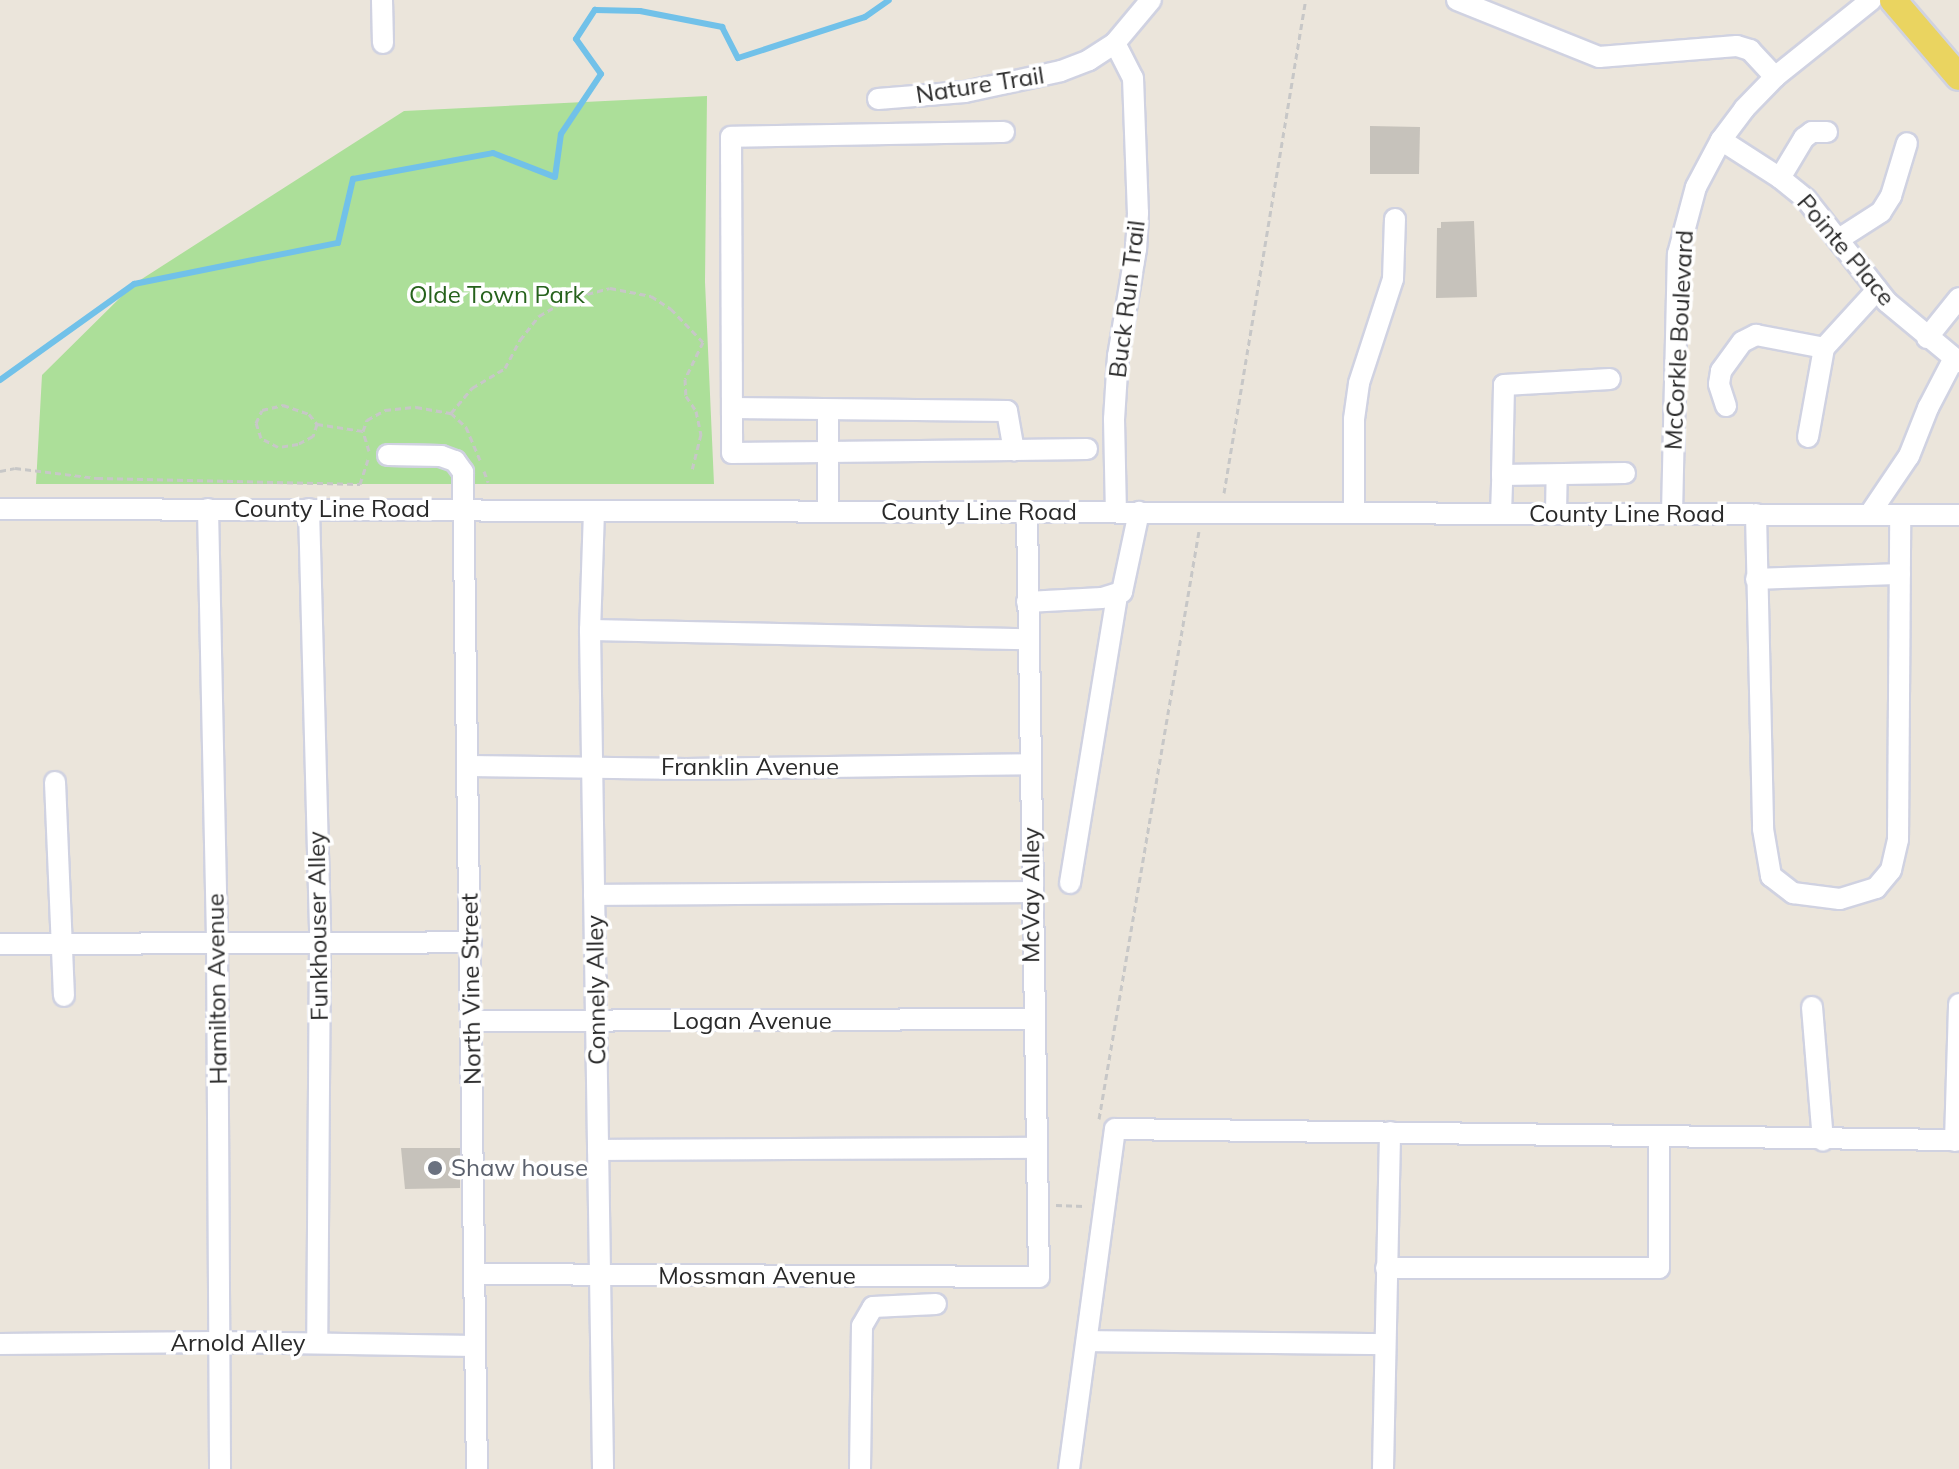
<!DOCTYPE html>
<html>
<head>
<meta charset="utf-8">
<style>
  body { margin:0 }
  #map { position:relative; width:1959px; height:1469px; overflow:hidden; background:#ebe5db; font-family:Mulish,sans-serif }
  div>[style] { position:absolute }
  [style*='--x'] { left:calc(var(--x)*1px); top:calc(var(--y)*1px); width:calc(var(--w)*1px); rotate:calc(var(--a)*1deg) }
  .green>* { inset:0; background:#acdf99 }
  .stream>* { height:6px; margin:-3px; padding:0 3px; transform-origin:3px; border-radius:3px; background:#71c1e9 }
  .building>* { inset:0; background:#c6c2bb }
  .path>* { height:3px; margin-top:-1.5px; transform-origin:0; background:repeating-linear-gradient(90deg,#c7c7c7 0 6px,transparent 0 10px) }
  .roads { filter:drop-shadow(2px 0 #d0d2e1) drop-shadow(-2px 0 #d0d2e1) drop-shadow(0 2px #d0d2e1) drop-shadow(0 -2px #d0d2e1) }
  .minor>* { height:20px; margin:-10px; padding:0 10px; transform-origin:10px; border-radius:10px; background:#fff }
  .major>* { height:26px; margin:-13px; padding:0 13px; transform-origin:13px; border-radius:13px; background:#ead460 }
  .dots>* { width:22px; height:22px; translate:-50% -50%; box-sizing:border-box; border:4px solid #fff; border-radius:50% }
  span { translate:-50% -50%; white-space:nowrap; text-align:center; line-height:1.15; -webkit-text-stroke:7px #fff; paint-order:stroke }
  .street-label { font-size:24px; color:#292929 }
  .park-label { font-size:24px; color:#26621c }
  .worship-label { font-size:24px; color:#5b616d }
  .left { translate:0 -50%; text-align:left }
</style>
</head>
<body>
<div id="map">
  <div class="green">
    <i style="clip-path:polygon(707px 96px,705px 282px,714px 484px,36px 484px,42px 375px,134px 284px,404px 111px)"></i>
  </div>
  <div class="stream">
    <i style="--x:0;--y:380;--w:165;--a:-35.6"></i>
    <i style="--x:134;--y:284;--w:208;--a:-11.4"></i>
    <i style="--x:338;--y:243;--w:66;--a:-76.8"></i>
    <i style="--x:353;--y:179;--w:142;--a:-10.5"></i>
    <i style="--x:493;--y:153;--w:66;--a:21.2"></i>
    <i style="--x:555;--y:177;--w:43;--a:-82.1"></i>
    <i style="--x:561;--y:134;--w:72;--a:-56.3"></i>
    <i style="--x:601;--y:74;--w:43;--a:-125.5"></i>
    <i style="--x:576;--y:39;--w:35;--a:-57"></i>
    <i style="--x:595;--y:10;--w:45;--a:1.3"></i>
    <i style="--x:640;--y:11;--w:84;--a:11"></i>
    <i style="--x:722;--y:27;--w:35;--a:63"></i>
    <i style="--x:738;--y:58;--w:133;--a:-17.9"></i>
    <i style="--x:865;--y:17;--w:29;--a:-35"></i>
  </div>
  <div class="building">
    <i style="clip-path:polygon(1370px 126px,1420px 127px,1419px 174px,1370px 174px)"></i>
    <i style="clip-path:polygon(1474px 221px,1477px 297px,1436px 298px,1437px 228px,1441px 228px,1441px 222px)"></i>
    <i style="clip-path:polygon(401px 1148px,460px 1148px,460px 1188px,405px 1189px)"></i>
  </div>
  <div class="path">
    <i style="--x:451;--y:413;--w:33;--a:-50"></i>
    <i style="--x:472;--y:388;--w:39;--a:-31"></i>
    <i style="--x:505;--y:368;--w:32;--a:-62"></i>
    <i style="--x:520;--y:340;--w:31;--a:-52"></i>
    <i style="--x:539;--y:316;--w:34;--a:-30"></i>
    <i style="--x:568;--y:299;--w:43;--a:-14.7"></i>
    <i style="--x:610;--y:288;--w:42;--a:11"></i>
    <i style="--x:651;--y:296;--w:24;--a:33"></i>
    <i style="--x:671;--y:309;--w:46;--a:45.9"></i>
    <i style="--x:703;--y:342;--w:41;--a:115.9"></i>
    <i style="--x:685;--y:379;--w:17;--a:87"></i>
    <i style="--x:686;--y:396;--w:18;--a:56"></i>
    <i style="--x:696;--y:411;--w:24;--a:78"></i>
    <i style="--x:701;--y:434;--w:38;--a:104"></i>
    <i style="--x:317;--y:424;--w:13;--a:108"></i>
    <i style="--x:313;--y:436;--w:17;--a:152"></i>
    <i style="--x:298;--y:444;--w:20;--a:171"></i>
    <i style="--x:278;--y:447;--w:19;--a:-152"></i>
    <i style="--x:261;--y:438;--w:16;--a:-108"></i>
    <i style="--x:256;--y:423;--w:14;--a:-65"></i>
    <i style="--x:262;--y:410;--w:22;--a:-13"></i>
    <i style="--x:283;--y:405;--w:28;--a:19"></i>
    <i style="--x:309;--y:414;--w:13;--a:51"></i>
    <i style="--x:317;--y:424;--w:47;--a:8.7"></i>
    <i style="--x:369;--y:451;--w:21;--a:-107"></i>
    <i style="--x:363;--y:431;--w:12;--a:-70"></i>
    <i style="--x:367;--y:420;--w:21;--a:-29"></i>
    <i style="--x:385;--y:410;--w:31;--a:-6"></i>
    <i style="--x:416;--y:407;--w:36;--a:10"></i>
    <i style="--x:451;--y:413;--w:21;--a:43"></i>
    <i style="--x:466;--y:427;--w:36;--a:67"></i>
    <i style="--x:0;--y:471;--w:15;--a:-11"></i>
    <i style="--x:15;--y:468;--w:83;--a:7"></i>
    <i style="--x:97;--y:478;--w:263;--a:1.3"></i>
    <i style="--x:360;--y:484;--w:26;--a:-72"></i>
    <i style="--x:484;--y:471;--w:12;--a:70"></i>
    <i style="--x:1224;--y:493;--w:500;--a:-80.6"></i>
    <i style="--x:1099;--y:1119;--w:596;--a:-80.35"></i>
    <i style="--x:1056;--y:1205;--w:28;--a:2"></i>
  </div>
  <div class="roads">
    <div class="minor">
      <i style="--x:382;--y:0;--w:43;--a:88.7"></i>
      <i style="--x:1457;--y:0;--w:153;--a:21.9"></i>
      <i style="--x:1599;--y:57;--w:138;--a:-4.6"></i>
      <i style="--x:1737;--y:46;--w:14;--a:17"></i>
      <i style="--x:1750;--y:50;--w:37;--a:47"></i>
      <i style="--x:1115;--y:43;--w:39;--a:63"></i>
      <i style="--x:1133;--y:78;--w:135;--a:87.9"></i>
      <i style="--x:1138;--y:213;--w:36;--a:93"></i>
      <i style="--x:1136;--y:249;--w:109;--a:99.5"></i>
      <i style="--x:1118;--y:356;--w:63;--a:93.6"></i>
      <i style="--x:1114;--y:419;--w:93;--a:88.8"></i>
      <i style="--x:878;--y:99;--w:87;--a:-4.6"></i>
      <i style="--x:965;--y:92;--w:98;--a:-12.3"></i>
      <i style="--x:1061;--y:71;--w:30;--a:-21"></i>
      <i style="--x:1089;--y:60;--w:31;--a:-33"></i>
      <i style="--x:1115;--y:43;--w:56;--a:-50.1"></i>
      <i style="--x:1004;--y:132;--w:273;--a:179"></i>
      <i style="--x:731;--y:137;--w:316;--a:89.8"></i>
      <i style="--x:732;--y:453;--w:282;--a:-0.6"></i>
      <i style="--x:1721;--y:140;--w:70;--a:32.8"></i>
      <i style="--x:1780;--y:178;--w:33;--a:39"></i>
      <i style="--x:1806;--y:199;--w:131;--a:51.8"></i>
      <i style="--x:1887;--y:302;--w:94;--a:39.8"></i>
      <i style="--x:1780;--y:178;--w:47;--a:-59"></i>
      <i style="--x:1804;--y:138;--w:10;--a:-37"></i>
      <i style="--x:1812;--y:132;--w:15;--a:0"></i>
      <i style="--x:1839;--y:239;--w:50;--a:-32.7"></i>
      <i style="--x:1881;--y:212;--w:19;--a:-58"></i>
      <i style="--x:1891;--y:196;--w:55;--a:-73.2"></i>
      <i style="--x:1927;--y:338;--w:51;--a:-51.3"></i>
      <i style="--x:1726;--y:406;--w:23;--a:-108"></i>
      <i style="--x:1719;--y:384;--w:13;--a:-81"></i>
      <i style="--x:1721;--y:371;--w:36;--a:-54"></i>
      <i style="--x:1742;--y:342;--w:16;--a:-27"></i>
      <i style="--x:1756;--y:335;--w:69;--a:10.8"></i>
      <i style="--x:732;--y:408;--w:275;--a:0.6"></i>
      <i style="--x:1007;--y:411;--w:40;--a:80"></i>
      <i style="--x:1014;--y:450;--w:73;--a:-0.8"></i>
      <i style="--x:828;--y:411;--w:101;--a:90"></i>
      <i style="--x:1808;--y:437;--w:90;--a:-79.8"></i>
      <i style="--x:1824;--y:348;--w:79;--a:-47.6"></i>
      <i style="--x:388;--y:455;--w:53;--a:1.1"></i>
      <i style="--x:441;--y:456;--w:15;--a:20"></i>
      <i style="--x:455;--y:461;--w:14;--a:54"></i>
      <i style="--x:463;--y:472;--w:997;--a:89.2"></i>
      <i style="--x:1502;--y:475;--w:90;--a:-88.7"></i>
      <i style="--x:1504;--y:385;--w:106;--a:-3.2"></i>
      <i style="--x:0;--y:509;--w:1959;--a:0.18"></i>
      <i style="--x:208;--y:509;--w:433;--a:88.8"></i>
      <i style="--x:217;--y:942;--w:527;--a:89.67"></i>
      <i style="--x:309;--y:509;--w:434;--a:88.5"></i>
      <i style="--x:320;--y:943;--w:400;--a:90.4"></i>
      <i style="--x:594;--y:511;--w:119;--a:91.9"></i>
      <i style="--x:590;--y:630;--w:839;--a:89.11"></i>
      <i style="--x:1354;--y:513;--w:94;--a:-90"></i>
      <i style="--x:1354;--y:419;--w:36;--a:-82"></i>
      <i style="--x:1359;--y:383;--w:109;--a:-71.9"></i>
      <i style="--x:1393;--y:279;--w:60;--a:-88.1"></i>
      <i style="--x:1501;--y:513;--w:38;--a:-88"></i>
      <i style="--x:1502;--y:475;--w:123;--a:-0.9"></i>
      <i style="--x:1556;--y:514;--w:39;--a:-89"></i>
      <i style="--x:1672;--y:514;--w:260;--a:-88.7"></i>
      <i style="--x:1678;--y:254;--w:69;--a:-75"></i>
      <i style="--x:1696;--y:187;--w:53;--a:-62"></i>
      <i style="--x:1721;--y:140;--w:39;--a:-53"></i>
      <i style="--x:1744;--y:109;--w:45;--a:-45.9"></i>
      <i style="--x:1775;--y:77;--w:123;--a:-38.7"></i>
      <i style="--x:1756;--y:514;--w:315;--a:88.7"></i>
      <i style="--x:1763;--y:829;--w:48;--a:80.3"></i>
      <i style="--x:1771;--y:876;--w:28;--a:38"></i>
      <i style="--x:1793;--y:893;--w:47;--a:7.3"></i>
      <i style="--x:1840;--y:899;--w:38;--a:-17"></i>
      <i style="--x:1876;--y:888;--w:23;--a:-50"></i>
      <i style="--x:1891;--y:870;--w:31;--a:-77"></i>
      <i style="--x:1898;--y:840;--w:325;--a:-89.6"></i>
      <i style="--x:1869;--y:515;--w:71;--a:-55.9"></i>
      <i style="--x:1909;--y:456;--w:52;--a:-68.4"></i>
      <i style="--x:1928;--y:408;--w:56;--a:-62.5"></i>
      <i style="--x:1756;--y:579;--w:144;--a:-2"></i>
      <i style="--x:1027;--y:602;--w:75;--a:-3.1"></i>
      <i style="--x:1102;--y:598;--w:21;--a:-17"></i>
      <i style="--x:1122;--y:592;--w:82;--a:-78"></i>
      <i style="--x:590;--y:630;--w:438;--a:1.2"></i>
      <i style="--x:469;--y:766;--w:217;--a:0.8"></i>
      <i style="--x:686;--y:769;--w:344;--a:-0.8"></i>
      <i style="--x:55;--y:782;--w:214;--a:87.6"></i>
      <i style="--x:1070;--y:883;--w:292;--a:-80.7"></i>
      <i style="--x:594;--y:895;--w:437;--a:-0.4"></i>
      <i style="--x:0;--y:944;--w:471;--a:-0.2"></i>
      <i style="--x:1812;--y:1007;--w:134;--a:85.3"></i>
      <i style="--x:471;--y:1021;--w:561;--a:-0.2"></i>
      <i style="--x:1955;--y:1141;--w:137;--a:-88.3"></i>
      <i style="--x:598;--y:1150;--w:438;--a:-0.3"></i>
      <i style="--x:1386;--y:1268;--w:273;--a:0"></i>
      <i style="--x:1659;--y:1268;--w:129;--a:-90"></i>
      <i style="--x:475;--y:1274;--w:564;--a:0.3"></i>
      <i style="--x:1039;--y:1277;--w:765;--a:-90.9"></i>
      <i style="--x:1087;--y:1341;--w:297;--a:0.6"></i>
      <i style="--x:0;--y:1344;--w:219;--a:-0.5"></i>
      <i style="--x:219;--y:1342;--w:256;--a:0.9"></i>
      <i style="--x:860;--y:1469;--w:143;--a:-89.2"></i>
      <i style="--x:862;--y:1326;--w:22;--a:-60"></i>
      <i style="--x:873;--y:1307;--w:63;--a:-2.7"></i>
      <i style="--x:1069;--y:1469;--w:343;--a:-82.3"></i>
      <i style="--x:1115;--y:1129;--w:844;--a:0.75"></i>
      <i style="--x:1383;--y:1469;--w:337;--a:-88.8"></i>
    </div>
    <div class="major">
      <i style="--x:1893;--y:0;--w:101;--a:49.4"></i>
    </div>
  </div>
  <div class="dots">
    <i style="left:435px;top:1168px;background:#6b7280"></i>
  </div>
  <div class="street-label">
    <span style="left:980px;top:85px;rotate:-9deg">Nature Trail</span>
    <span style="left:1846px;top:250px;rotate:50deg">Pointe Place</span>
    <span style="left:1127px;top:299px;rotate:-83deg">Buck Run Trail</span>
    <span style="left:1679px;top:340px;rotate:-87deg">McCorkle Boulevard</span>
    <span style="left:332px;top:509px">County Line Road</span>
    <span style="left:979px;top:512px">County Line Road</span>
    <span style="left:1627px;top:514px">County Line Road</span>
    <span style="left:750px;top:767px">Franklin Avenue</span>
    <span style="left:1031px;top:895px;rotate:-90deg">McVay Alley</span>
    <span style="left:318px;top:926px;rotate:-91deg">Funkhouser Alley</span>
    <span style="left:217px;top:989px;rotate:-91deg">Hamilton Avenue</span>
    <span style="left:471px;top:989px;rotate:-91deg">North Vine Street</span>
    <span style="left:596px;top:990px;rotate:-91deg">Connely Alley</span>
    <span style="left:752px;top:1021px">Logan Avenue</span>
    <span style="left:757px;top:1276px">Mossman Avenue</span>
    <span style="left:238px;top:1343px">Arnold Alley</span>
  </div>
  <div class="park-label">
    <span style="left:497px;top:295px">Olde Town Park</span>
  </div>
  <div class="worship-label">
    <span class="left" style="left:451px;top:1168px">Shaw house</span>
  </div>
</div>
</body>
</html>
